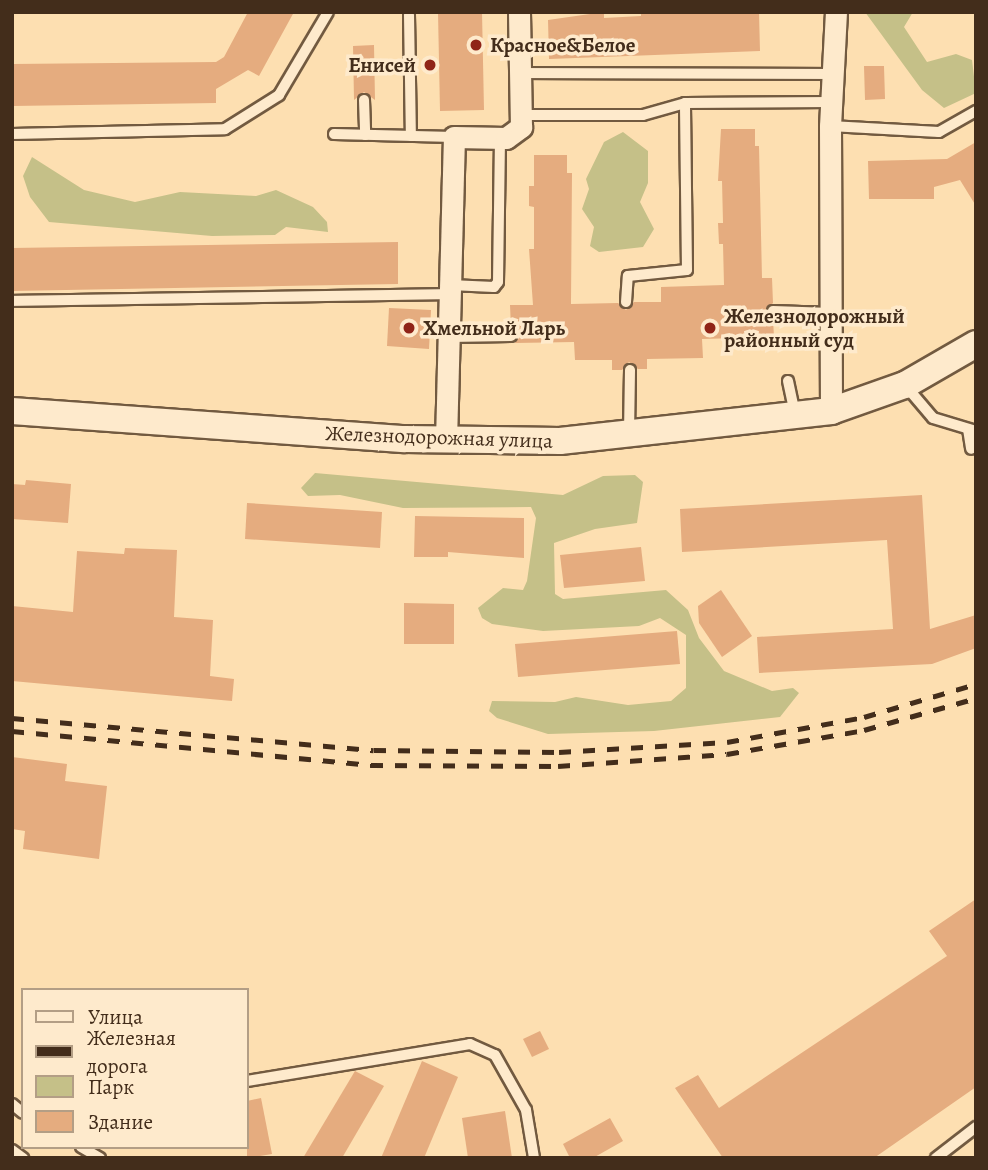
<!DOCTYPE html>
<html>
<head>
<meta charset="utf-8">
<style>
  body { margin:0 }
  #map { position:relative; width:988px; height:1170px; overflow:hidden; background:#fddfb1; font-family:Alegreya,serif }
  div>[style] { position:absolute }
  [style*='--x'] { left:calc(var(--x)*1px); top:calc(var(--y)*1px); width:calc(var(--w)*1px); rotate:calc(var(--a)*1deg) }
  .green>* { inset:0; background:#c5c088 }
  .building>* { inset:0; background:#e5ac7f }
  .roads { filter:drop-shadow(2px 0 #725a40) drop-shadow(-2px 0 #725a40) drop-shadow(0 2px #725a40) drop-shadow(0 -2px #725a40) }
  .service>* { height:10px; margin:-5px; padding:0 5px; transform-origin:5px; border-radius:5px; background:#feeacc }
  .minor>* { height:21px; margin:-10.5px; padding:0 10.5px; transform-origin:10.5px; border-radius:10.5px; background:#feeacc }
  .tertiary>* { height:26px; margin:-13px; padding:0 13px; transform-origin:13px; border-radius:13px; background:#feeacc }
  .rail>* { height:5px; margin-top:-2.5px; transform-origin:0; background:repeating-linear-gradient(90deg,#432d1b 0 12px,transparent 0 24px) }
  .dots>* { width:19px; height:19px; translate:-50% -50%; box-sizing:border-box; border:4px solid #feeacc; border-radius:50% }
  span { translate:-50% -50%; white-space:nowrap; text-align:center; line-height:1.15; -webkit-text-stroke:7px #feeacc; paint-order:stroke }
  .poi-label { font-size:21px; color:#432d1b; font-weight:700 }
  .left { translate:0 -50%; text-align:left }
  .right { translate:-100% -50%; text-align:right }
  .street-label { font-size:21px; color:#432d1b }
  .frame { position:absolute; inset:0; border:14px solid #432d1b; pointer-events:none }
  .legend { position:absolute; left:21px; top:988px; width:228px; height:161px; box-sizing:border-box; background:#feeacc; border:2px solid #b39e85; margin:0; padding:9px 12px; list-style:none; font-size:21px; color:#432d1b }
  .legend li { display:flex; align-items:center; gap:14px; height:35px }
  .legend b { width:35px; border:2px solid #b39e85 }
</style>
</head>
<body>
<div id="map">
  <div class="green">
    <i style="clip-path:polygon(865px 12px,913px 12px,904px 27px,927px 62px,956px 54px,972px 60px,976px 93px,944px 108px,922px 90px)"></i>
    <i style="clip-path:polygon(623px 132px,648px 151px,648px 183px,640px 202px,654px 229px,643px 247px,599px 252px,590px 246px,594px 227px,582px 209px,589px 189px,586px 179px,604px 142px)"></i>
    <i style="clip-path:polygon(32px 157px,84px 190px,135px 202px,180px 192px,256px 196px,276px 190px,313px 207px,327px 222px,328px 232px,286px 227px,275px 235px,212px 236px,49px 222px,30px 197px,23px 176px)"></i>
    <i style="clip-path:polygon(315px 473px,563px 495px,603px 476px,635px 475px,643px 482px,637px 523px,595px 529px,554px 543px,555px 594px,563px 599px,666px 590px,688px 610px,699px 638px,724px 671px,772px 691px,793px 688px,799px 693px,780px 717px,654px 731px,548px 734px,497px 718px,489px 711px,492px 701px,555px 702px,576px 697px,628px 705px,671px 701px,686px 688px,686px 635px,660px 618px,639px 626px,543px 631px,492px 624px,482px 618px,478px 608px,503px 588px,523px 590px,527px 581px,536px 518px,531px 507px,403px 508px,340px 495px,308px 496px,301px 488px)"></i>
  </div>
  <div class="building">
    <i style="clip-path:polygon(248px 12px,294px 12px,259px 76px,248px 70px,216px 89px,216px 103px,12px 106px,12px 64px,216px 62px,224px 57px)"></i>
    <i style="clip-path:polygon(438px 12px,482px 12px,484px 110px,440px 111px)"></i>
    <i style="clip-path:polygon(604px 12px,604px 18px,641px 16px,641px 12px,759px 12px,760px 51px,549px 59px,548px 20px)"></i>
    <i style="clip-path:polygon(374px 45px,375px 100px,364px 92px,354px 100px,353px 46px)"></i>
    <i style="clip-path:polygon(864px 66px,884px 66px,885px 99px,865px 100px)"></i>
    <i style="clip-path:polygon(721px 129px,755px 129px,755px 146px,759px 146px,762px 278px,772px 278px,773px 303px,765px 311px,773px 319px,774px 337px,702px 339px,703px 358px,647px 359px,647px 369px,638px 369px,629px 362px,622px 370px,612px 370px,612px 360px,575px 360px,574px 342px,515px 343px,519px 335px,511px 328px,510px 305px,533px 305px,529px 249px,534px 249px,534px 207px,529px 206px,529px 186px,534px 186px,534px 155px,567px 155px,567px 173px,572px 173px,571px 304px,618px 303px,626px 310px,634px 302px,661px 302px,661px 287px,724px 285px,723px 244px,719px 244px,718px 223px,723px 223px,722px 181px,718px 181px)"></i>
    <i style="clip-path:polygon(976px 142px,976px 206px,960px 180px,934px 187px,934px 199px,869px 199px,868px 161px,947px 159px)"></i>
    <i style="clip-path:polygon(398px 242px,398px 284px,12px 291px,12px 248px)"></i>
    <i style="clip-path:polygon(389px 308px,431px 310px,429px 349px,387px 346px)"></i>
    <i style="clip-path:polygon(26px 480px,71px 484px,68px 523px,12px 519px,12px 484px,25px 485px)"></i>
    <i style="clip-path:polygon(922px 495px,930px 629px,976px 615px,976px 648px,932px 664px,759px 673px,757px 637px,893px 629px,887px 540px,682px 552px,680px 509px)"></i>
    <i style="clip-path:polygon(247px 503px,382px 512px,380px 548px,245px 539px)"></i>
    <i style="clip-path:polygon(415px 516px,524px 518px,524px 558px,448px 552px,448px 557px,414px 557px)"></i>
    <i style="clip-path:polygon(641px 547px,645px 581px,564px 588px,560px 555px)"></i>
    <i style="clip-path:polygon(125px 548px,177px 550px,174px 617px,213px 620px,210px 676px,234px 679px,232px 701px,12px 681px,12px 606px,73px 612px,77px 551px,124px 554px)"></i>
    <i style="clip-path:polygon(721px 590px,752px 636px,722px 657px,699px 623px,698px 606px)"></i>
    <i style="clip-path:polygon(404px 603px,454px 604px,454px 644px,404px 644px)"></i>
    <i style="clip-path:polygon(677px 631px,680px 664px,518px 677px,515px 644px)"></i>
    <i style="clip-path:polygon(12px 757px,67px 764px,65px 781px,107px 786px,99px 859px,23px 849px,25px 831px,12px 829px)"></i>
    <i style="clip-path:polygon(976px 899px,976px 1087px,874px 1158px,723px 1158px,675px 1088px,698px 1075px,719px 1108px,947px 956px,929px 931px)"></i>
    <i style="clip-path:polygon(540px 1031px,549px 1049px,532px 1057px,523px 1039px)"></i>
    <i style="clip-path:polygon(422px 1061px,458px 1077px,424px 1158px,381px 1158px)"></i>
    <i style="clip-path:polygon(355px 1071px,384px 1086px,342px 1158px,303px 1158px)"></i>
    <i style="clip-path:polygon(261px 1098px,272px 1154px,247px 1158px,247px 1101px)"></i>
    <i style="clip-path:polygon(505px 1111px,512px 1158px,468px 1158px,462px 1118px)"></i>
    <i style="clip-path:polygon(610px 1118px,623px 1141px,593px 1158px,570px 1158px,563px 1144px)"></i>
  </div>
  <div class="roads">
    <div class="service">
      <i style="--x:409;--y:15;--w:121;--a:89.1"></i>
      <i style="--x:520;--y:73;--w:312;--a:0.2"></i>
      <i style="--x:364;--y:100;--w:35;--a:88"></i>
      <i style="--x:520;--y:115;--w:123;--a:0"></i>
      <i style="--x:643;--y:115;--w:44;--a:-15.9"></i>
      <i style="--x:685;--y:103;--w:146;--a:-0.4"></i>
      <i style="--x:830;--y:126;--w:109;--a:3.2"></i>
      <i style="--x:939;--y:132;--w:43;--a:-29.6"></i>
      <i style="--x:12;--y:134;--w:213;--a:-1.3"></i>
      <i style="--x:225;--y:129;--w:64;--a:-32.2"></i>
      <i style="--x:279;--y:95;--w:96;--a:-59.4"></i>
      <i style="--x:334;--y:134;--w:120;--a:1.4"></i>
      <i style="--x:450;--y:285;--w:44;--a:2.6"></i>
      <i style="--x:494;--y:287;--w:6;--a:-51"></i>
      <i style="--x:498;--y:282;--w:144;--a:-89.2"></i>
      <i style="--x:12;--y:301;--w:437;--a:-0.9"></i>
      <i style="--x:626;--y:302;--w:26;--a:-86"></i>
      <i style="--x:628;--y:276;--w:59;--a:-5.8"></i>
      <i style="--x:687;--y:270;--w:167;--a:-90.7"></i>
      <i style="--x:773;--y:311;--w:58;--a:2"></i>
      <i style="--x:449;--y:337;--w:62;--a:-0.9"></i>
      <i style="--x:788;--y:381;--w:34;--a:78"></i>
      <i style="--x:905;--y:385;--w:43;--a:49.7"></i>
      <i style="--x:933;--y:418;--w:45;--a:16.8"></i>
      <i style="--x:968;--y:429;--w:20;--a:81"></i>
      <i style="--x:629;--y:434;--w:64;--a:-89.1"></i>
      <i style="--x:247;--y:1081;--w:226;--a:-9.4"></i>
      <i style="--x:470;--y:1044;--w:27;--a:24"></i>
      <i style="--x:495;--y:1055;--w:63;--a:60.6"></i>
      <i style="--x:526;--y:1110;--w:49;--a:80.5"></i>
      <i style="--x:12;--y:1104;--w:14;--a:39"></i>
      <i style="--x:81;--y:1147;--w:22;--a:30"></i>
      <i style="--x:12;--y:1150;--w:14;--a:36"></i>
      <i style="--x:936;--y:1158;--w:51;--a:-37.8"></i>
    </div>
    <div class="minor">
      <i style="--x:831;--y:411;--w:285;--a:-90.2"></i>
      <i style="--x:830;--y:126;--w:114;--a:-87"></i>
      <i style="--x:446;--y:441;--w:304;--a:-88.5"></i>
      <i style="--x:454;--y:137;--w:52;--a:1.1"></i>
      <i style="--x:506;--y:138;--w:19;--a:-36"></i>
      <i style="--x:521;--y:127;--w:115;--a:-91"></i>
    </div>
    <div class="tertiary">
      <i style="--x:12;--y:411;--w:394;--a:4.1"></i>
      <i style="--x:405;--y:439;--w:155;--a:0.7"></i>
      <i style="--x:560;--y:441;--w:273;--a:-6.3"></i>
      <i style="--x:831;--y:411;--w:78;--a:-19.4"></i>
      <i style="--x:905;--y:385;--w:82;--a:-30"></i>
    </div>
  </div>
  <div class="rail">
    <i style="--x:12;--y:718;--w:363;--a:5.1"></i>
    <i style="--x:374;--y:750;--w:185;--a:0.6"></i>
    <i style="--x:559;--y:752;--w:168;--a:-3.4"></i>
    <i style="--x:727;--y:742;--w:139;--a:-10.3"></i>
    <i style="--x:864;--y:717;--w:117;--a:-16.4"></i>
    <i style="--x:12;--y:731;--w:361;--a:5.4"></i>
    <i style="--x:371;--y:765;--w:187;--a:0.3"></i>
    <i style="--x:558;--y:766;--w:169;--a:-4.1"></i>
    <i style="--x:727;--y:754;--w:139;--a:-9.9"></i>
    <i style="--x:864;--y:730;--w:116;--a:-15.9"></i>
  </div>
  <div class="dots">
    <i style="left:476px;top:45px;background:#8f2418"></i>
    <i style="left:430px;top:65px;background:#8f2418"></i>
    <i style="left:409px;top:328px;background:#8f2418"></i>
    <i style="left:710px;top:328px;background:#8f2418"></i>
  </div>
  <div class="poi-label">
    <span class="left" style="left:490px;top:45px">Красное&amp;Белое</span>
    <span class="right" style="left:416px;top:65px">Енисей</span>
    <span class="left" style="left:724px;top:328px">Железнодорожный<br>районный суд</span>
    <span class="left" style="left:423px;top:328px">Хмельной Ларь</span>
  </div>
  <div class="street-label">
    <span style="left:439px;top:437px;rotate:2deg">Железнодорожная улица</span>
  </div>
  <div class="frame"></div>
  <ul class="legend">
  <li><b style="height:9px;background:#feeacc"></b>Улица</li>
  <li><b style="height:9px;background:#432d1b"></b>Железная дорога</li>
  <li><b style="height:19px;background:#c5c088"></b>Парк</li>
  <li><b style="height:19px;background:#e5ac7f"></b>Здание</li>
  </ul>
</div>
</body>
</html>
